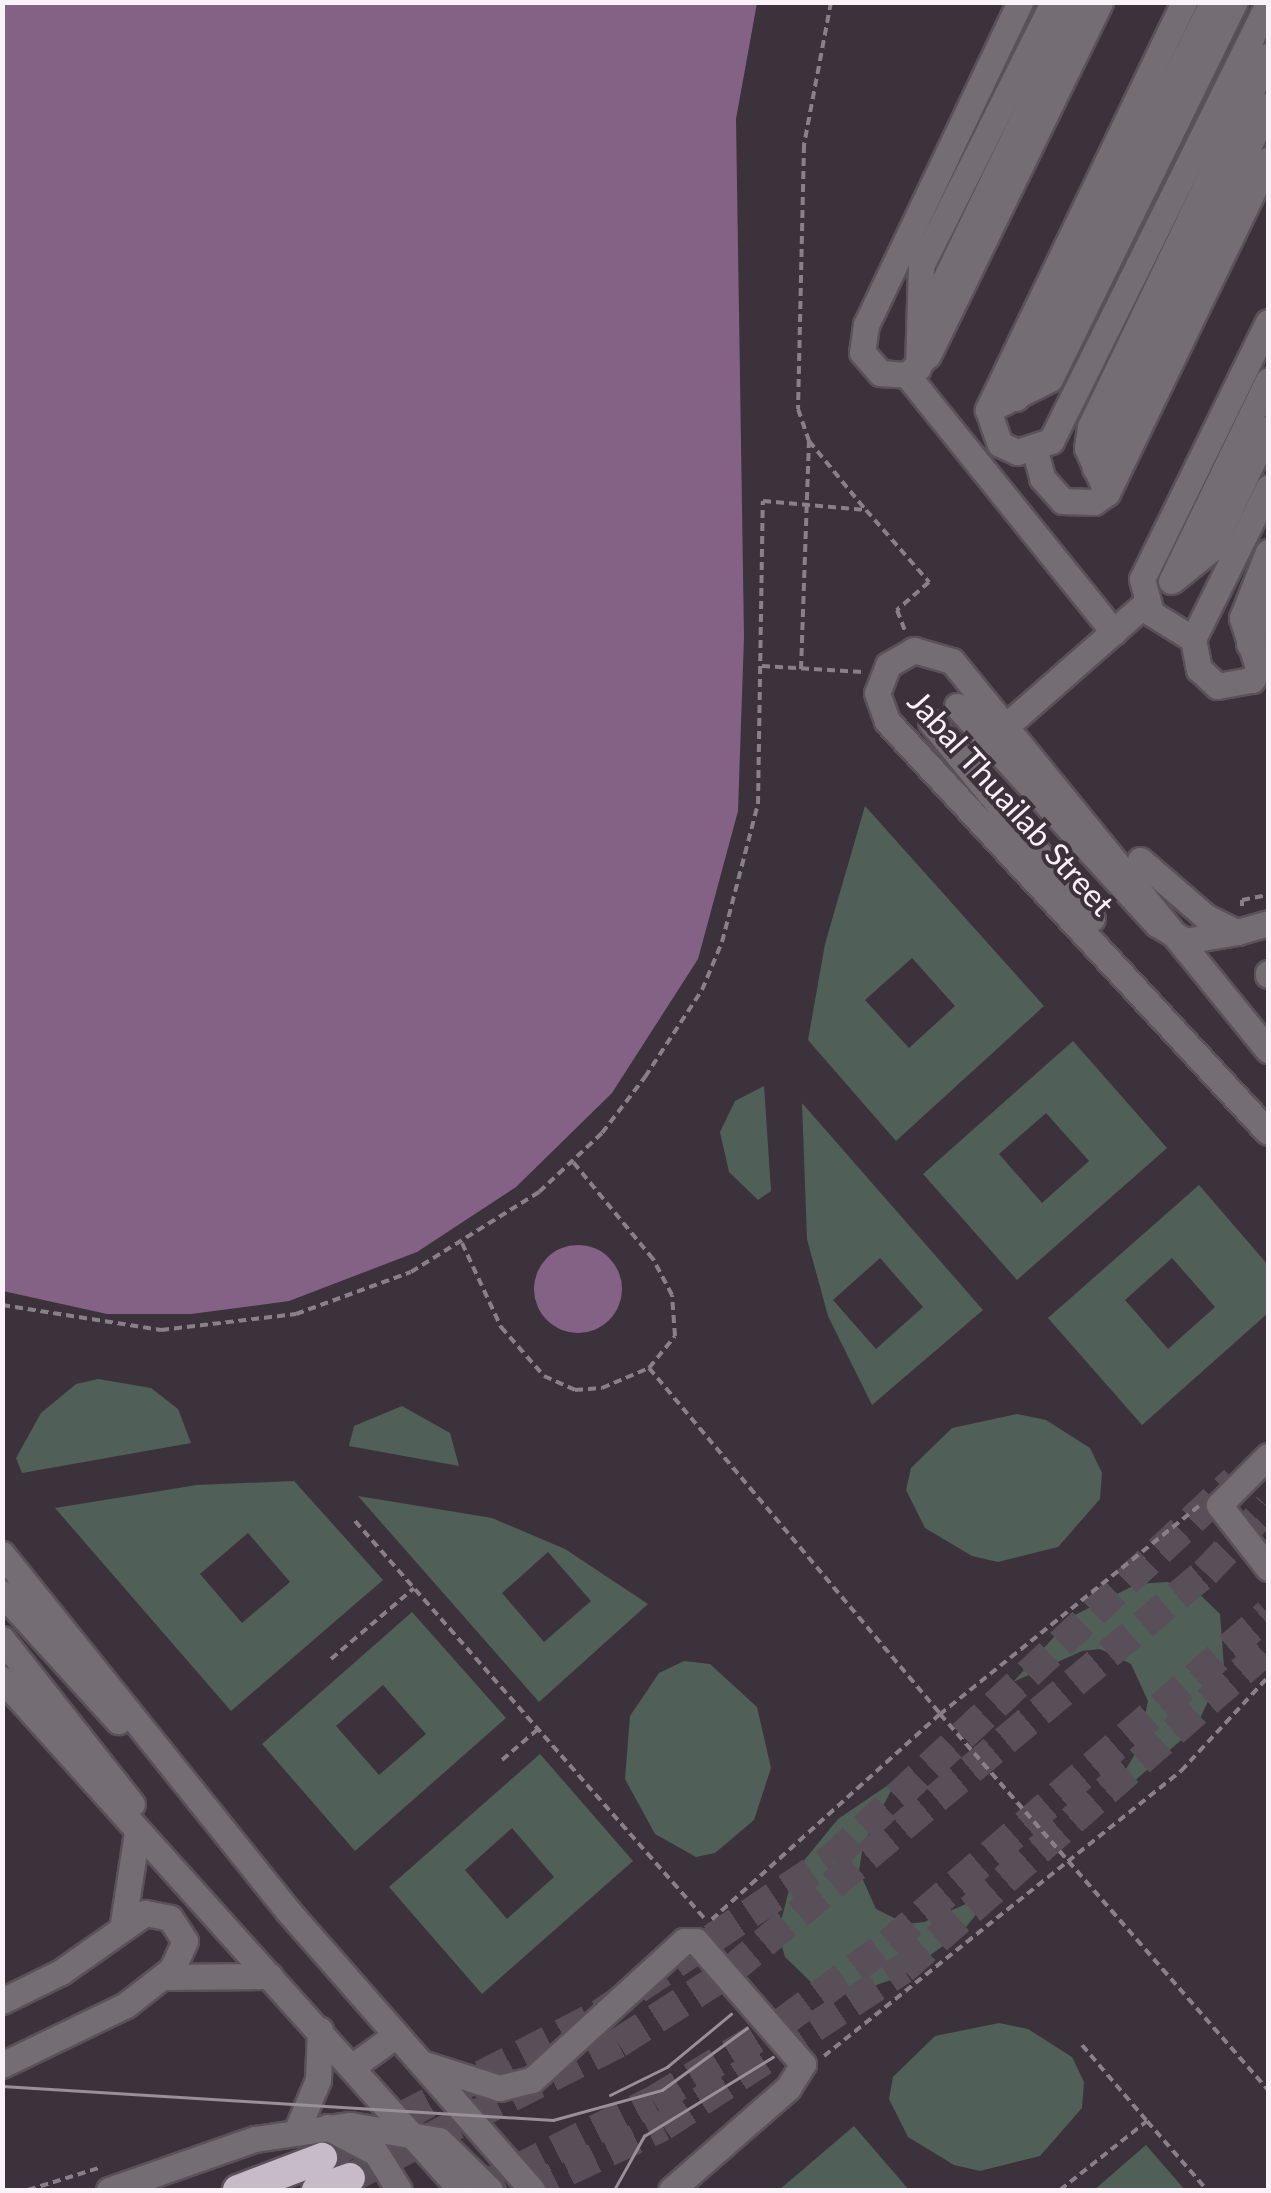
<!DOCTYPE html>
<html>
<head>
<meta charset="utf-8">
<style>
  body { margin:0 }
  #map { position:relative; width:1271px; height:2193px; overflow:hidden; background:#3c323c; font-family:Lato,sans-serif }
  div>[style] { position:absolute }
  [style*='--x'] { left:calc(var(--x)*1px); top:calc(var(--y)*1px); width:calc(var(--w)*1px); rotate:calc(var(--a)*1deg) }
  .water>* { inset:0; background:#846285 }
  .round { border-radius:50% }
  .building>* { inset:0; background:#506058 }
  .highway-tunnel>* { height:30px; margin-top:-15px; transform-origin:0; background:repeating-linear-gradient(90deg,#584f58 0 30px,transparent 0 45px) }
  .path>* { height:4px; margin-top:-2px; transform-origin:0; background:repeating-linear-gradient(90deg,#898089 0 8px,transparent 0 13px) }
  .roads { filter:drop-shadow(2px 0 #5a515a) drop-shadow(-2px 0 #5a515a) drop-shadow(0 2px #5a515a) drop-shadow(0 -2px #5a515a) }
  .minor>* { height:25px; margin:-12.5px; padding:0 12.5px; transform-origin:12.5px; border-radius:12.5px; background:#746e74 }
  .highway>* { height:30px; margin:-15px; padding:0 15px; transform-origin:15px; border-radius:15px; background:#c8bbc8 }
  .tram>* { height:2.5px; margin:-1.25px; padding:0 1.25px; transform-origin:1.25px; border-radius:1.25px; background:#999099 }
  span { translate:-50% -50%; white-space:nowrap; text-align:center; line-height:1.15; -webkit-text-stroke:8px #3c323c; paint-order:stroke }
  .street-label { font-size:32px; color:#f9f2f9 }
  .frame { position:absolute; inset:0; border:5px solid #f9f2f9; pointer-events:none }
</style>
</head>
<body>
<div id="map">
  <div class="water">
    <i style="clip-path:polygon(3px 2px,757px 3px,736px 119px,744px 637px,738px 811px,698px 959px,612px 1093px,516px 1187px,417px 1252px,289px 1301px,191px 1314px,107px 1314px,3px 1291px)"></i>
    <i class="round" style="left:534px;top:1245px;width:88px;height:88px"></i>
  </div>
  <div class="building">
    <i style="clip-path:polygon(evenodd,865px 806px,1044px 1006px,896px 1141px,808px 1040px,825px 944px,865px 806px,912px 958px,955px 1006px,909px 1048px,865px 1000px,912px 958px)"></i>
    <i style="clip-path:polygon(evenodd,1073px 1041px,1167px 1148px,1017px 1280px,923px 1174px,1073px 1041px,1046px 1113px,1089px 1161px,1042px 1203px,999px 1154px,1046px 1113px)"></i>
    <i style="clip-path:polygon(764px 1086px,771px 1191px,758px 1200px,729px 1172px,720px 1132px,735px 1101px)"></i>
    <i style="clip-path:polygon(evenodd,802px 1103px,983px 1310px,872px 1405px,828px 1316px,807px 1239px,802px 1103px,880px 1258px,923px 1307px,876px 1349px,833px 1300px,880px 1258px)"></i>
    <i style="clip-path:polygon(evenodd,1199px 1185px,1268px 1265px,1268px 1313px,1142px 1425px,1048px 1318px,1199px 1185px,1172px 1258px,1215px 1307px,1168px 1349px,1125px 1300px,1172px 1258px)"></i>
    <i style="clip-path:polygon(98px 1379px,151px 1388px,178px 1409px,191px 1443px,22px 1473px,16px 1458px,41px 1413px,76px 1384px)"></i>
    <i style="clip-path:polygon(402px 1406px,450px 1433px,459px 1466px,349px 1446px,354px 1426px)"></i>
    <i style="clip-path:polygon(1017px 1414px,1046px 1420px,1090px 1448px,1102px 1473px,1100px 1499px,1058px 1547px,998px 1562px,972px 1556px,925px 1528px,906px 1490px,911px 1468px,952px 1428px)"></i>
    <i style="clip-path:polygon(evenodd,294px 1481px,383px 1580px,231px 1711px,55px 1508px,197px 1485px,294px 1481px,248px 1533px,290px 1582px,242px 1623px,200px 1574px,248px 1533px)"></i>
    <i style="clip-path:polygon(evenodd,358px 1496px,492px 1518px,565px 1549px,648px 1604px,539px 1702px,358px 1496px,548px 1552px,591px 1601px,544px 1642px,502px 1593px,548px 1552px)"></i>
    <i style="clip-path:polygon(1167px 1582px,1193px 1588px,1220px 1614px,1224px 1667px,1196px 1727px,1131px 1784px,1123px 1774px,1138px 1749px,1148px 1701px,1131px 1664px,1100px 1649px,1082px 1651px,1013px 1682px,1073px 1616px,1137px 1584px)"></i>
    <i style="clip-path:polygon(evenodd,412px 1612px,506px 1718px,355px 1851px,262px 1744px,412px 1612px,383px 1685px,426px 1734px,379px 1775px,336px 1726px,383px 1685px)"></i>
    <i style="clip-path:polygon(684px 1661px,710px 1664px,757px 1707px,771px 1768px,754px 1820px,715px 1853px,696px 1857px,655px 1834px,625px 1779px,630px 1716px,659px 1673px)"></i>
    <i style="clip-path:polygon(evenodd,540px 1754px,633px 1861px,482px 1994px,389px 1887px,540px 1754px,512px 1828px,554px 1877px,507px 1919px,465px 1870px,512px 1828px)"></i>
    <i style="clip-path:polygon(897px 1779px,863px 1845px,859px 1871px,876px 1909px,906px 1924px,924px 1922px,994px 1892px,962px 1932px,902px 1976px,868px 1988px,812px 1983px,785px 1957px,778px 1933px,793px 1874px,838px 1819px)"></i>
    <i style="clip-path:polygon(999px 2023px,1028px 2029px,1072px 2057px,1084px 2082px,1082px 2108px,1040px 2156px,980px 2171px,954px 2165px,908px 2137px,889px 2099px,893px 2077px,935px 2036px)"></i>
    <i style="clip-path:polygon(854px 2126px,909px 2190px,779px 2190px)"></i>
    <i style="clip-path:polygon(1146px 2145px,1185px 2190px,1094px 2190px)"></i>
  </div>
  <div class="highway-tunnel">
    <i style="--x:322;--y:2158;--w:313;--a:-27.4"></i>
    <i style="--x:600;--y:2014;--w:278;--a:-33.9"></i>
    <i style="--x:831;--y:1859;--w:553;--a:-43.17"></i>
    <i style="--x:350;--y:2178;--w:300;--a:-26.7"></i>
    <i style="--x:618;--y:2043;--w:132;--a:-32.6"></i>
    <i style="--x:729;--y:1972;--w:621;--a:-39.97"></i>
    <i style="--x:1205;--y:1573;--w:91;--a:-46.3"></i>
    <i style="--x:475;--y:2190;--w:199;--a:-26.6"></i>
    <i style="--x:653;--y:2101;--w:152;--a:-31.3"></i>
    <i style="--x:783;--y:2022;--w:132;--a:-36.7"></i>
    <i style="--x:889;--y:1943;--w:502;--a:-40.96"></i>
    <i style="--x:527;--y:2190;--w:150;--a:-25.2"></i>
    <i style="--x:663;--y:2126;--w:287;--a:-33.2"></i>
    <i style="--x:903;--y:1969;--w:486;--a:-41.3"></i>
  </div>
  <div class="path">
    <i style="--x:831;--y:2;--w:146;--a:100.7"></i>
    <i style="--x:804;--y:145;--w:264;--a:91.3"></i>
    <i style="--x:798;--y:409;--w:34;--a:71"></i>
    <i style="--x:809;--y:441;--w:87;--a:50.6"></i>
    <i style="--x:762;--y:666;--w:101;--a:3.4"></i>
    <i style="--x:801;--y:669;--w:228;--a:-88"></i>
    <i style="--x:1242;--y:906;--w:6;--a:-90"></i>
    <i style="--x:1242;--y:900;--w:26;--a:-11"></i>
    <i style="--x:462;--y:1243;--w:93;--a:65.1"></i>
    <i style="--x:501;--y:1327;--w:65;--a:48.7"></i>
    <i style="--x:544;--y:1376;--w:34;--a:24"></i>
    <i style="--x:575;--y:1390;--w:27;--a:-4"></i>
    <i style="--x:602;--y:1388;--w:51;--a:-23.1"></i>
    <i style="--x:649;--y:1368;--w:41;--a:-50.9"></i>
    <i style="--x:675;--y:1336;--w:41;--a:-94.2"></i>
    <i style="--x:672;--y:1295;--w:41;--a:-117.8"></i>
    <i style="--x:653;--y:1259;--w:126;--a:-129.5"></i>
    <i style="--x:2;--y:1305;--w:161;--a:8.9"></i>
    <i style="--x:161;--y:1330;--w:136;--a:-6.8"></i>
    <i style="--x:296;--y:1314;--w:122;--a:-20.1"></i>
    <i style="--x:411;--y:1272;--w:151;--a:-32"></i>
    <i style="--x:539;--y:1192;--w:86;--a:-43.1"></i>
    <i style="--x:602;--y:1133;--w:71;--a:-52.5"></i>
    <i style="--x:645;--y:1077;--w:104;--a:-56.8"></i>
    <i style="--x:702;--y:990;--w:52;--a:-67.4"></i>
    <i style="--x:722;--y:942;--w:143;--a:-75.4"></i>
    <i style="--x:758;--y:804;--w:303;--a:-89.1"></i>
    <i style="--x:763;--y:501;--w:103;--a:5"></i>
    <i style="--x:866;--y:510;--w:96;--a:48.8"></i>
    <i style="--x:929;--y:582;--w:43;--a:138.8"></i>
    <i style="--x:897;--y:610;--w:25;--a:69"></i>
    <i style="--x:649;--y:1368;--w:452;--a:49.9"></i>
    <i style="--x:940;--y:1714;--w:312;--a:138"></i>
    <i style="--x:1199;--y:1506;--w:332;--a:141.2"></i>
    <i style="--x:940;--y:1714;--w:499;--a:48.9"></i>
    <i style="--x:355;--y:1521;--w:530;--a:48.67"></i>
    <i style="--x:331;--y:1659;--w:109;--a:-40.5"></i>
    <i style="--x:502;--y:1760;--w:48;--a:-40.7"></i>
    <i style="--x:1082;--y:2045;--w:100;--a:49.5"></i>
    <i style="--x:824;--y:2056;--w:457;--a:-38.6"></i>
    <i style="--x:1181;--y:1771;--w:128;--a:-47.2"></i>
    <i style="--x:28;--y:2190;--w:77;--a:-17.3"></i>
    <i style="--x:1060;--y:2190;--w:111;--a:-38.4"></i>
    <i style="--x:1147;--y:2121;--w:91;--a:49"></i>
  </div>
  <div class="roads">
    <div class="minor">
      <i style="--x:1020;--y:2;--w:358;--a:115.5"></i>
      <i style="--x:866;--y:325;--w:27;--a:98"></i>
      <i style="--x:862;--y:352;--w:28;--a:49"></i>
      <i style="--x:880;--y:373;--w:27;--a:4"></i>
      <i style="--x:907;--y:375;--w:29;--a:-44"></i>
      <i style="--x:928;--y:355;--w:393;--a:-64"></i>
      <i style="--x:1184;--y:2;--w:453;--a:115.7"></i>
      <i style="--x:988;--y:410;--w:36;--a:71"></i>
      <i style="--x:1000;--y:444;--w:19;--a:25"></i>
      <i style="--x:1017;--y:452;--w:36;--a:-18"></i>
      <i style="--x:1051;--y:441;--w:488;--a:-63.6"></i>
      <i style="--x:1268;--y:322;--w:286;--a:116.1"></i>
      <i style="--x:1142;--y:579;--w:35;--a:75"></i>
      <i style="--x:1151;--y:613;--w:49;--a:31.8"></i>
      <i style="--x:1193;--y:639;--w:31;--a:79"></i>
      <i style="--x:1199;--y:669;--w:25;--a:43"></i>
      <i style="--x:1217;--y:686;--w:36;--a:-10"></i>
      <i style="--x:1252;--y:680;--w:33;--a:-61"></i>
      <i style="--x:920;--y:331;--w:365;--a:-64.2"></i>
      <i style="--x:918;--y:368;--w:102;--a:-88.3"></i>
      <i style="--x:921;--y:266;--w:295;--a:-63.4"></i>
      <i style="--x:907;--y:375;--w:330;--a:51.2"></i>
      <i style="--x:1016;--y:398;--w:442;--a:-63.6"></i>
      <i style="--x:988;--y:410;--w:69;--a:-26.6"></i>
      <i style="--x:1050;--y:379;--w:420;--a:-63.9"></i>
      <i style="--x:1035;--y:451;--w:28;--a:75"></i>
      <i style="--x:1042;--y:478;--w:31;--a:48"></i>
      <i style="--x:1063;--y:501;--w:31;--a:2"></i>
      <i style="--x:1094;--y:502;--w:16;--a:-35"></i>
      <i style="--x:1107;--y:493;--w:370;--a:-64.2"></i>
      <i style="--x:1095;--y:468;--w:402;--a:-64.5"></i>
      <i style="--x:1107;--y:493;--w:49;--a:-114"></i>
      <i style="--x:1087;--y:448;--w:21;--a:-82"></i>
      <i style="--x:1090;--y:427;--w:412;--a:-64.4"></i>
      <i style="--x:1174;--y:579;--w:46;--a:-38.9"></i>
      <i style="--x:1210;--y:550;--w:134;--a:-64.4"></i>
      <i style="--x:1171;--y:581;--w:223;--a:-64.2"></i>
      <i style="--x:1193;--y:639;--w:169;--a:-63.6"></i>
      <i style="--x:1249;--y:644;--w:45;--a:-65.1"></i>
      <i style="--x:1259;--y:670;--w:55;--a:-108.1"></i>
      <i style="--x:1242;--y:618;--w:71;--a:-68.5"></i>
      <i style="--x:957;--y:706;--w:296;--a:47.5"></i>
      <i style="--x:1157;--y:924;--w:33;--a:31"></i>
      <i style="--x:1185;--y:941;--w:53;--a:-9.8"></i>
      <i style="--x:931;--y:722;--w:254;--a:50.7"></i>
      <i style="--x:1006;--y:726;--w:185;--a:-41.3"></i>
      <i style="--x:1140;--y:860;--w:87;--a:40.8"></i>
      <i style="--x:1206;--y:917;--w:34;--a:26"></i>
      <i style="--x:1237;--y:932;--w:32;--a:-16"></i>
      <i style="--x:1268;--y:973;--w:2;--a:90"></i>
      <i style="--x:1268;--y:1050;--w:501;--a:-129.09"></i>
      <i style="--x:952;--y:661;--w:40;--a:-164"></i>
      <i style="--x:914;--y:650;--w:30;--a:150"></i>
      <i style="--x:888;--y:665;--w:30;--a:111"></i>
      <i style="--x:877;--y:693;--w:30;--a:70"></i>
      <i style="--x:887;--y:721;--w:560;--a:47.17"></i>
      <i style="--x:1268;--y:1456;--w:69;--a:135"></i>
      <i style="--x:1219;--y:1505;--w:80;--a:52.1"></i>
      <i style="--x:2;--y:1554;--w:457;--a:51.3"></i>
      <i style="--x:288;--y:1911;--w:371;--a:48.8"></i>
      <i style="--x:2;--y:1593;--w:173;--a:47.8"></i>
      <i style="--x:2;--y:1639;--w:210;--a:51.8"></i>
      <i style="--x:2;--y:1679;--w:687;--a:48.07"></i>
      <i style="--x:123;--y:1923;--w:91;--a:-81.2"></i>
      <i style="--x:163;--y:1977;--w:107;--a:-0.5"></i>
      <i style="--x:2;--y:2001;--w:66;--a:-26.2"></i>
      <i style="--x:61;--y:1972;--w:103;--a:-35.1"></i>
      <i style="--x:145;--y:1913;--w:25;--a:11"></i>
      <i style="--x:170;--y:1918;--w:27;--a:57"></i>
      <i style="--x:185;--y:1941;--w:31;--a:115"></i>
      <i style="--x:172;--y:1969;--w:58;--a:142"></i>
      <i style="--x:126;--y:2005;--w:138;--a:154.2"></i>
      <i style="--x:424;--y:2064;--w:79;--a:17.7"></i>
      <i style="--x:499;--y:2088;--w:34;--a:-14"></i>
      <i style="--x:532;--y:2080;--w:206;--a:-42.4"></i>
      <i style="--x:684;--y:1941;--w:12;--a:0"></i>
      <i style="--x:696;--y:1941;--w:163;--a:49"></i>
      <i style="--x:803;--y:2064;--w:28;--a:122"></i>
      <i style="--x:788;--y:2088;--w:155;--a:138.9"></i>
      <i style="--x:353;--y:2066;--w:53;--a:-35.8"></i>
      <i style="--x:327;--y:2127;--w:55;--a:28"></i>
      <i style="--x:376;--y:2153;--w:44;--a:58.1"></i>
      <i style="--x:296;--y:2132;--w:56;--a:-67.1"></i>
      <i style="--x:318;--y:2080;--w:50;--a:-87.7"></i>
      <i style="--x:109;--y:2190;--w:155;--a:-19.3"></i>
      <i style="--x:255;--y:2139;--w:96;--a:-8.4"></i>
      <i style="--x:350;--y:2125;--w:90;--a:9.6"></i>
      <i style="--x:439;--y:2140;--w:71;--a:44.4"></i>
    </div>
    <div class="highway">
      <i style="--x:238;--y:2190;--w:90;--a:-20.9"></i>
      <i style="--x:317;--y:2190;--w:35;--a:-20"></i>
    </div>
  </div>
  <div class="tram">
    <i style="--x:2;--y:2086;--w:552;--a:3.53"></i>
    <i style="--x:553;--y:2120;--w:113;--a:-15.4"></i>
    <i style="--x:662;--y:2090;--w:105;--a:-36.1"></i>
    <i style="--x:610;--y:2095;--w:64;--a:-26.2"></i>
    <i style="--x:667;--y:2067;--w:83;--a:-39.6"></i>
    <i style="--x:614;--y:2190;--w:62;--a:-60.9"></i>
    <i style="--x:644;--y:2136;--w:151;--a:-31.5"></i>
  </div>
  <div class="street-label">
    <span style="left:1011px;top:803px;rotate:48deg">Jabal Thuailab Street</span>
  </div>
  <div class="frame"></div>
</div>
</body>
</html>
